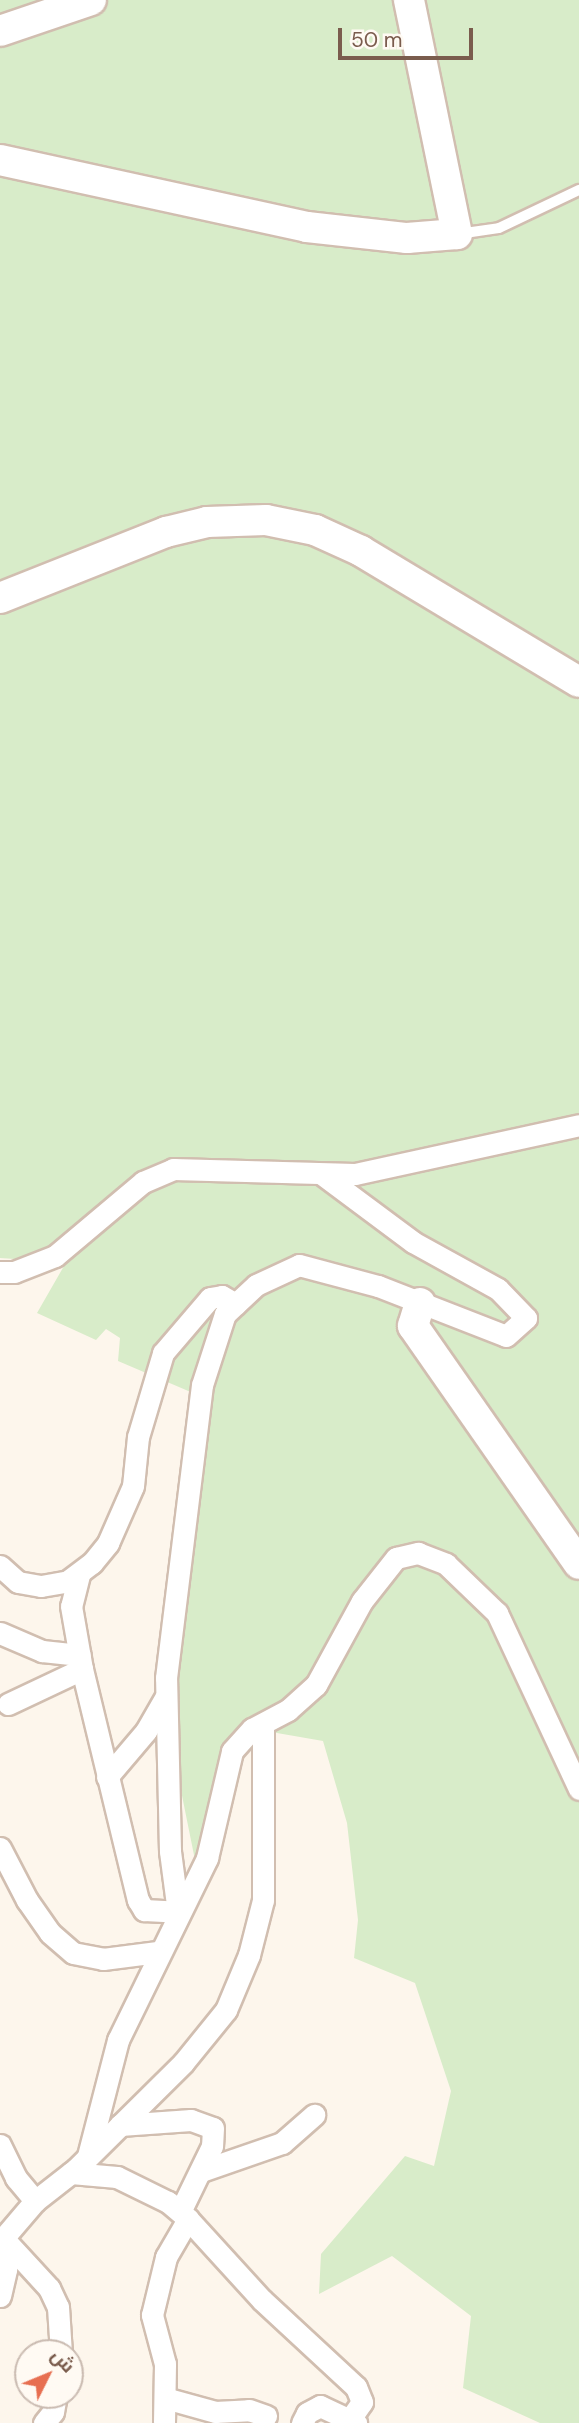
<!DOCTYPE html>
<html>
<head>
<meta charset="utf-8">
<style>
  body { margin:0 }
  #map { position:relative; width:579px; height:2423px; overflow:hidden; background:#fdf6ec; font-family:"DM Sans",Cairo,sans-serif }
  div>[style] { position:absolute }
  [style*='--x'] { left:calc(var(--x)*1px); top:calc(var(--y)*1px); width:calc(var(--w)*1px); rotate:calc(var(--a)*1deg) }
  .green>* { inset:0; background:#d8ecc9 }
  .roads { filter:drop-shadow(2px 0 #d1beb0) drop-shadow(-2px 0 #d1beb0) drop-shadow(0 2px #d1beb0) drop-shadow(0 -2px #d1beb0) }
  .lane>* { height:10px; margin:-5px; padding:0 5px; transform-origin:5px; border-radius:5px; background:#fff }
  .street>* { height:21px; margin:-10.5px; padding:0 10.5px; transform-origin:10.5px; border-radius:10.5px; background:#fff }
  .secondary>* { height:30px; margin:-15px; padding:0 15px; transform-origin:15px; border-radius:15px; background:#fff }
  span { translate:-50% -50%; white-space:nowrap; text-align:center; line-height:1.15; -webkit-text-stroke:6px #fffaf3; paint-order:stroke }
  .north { position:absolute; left:14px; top:2339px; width:70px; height:70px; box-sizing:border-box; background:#fffaf3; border:2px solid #cabbb1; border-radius:50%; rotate:47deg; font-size:19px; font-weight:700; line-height:28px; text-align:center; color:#7a5c4d }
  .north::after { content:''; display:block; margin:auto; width:24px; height:32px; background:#e76f51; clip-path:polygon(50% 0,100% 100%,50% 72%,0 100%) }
  .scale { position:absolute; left:338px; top:28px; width:135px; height:32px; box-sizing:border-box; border:4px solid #7a5c4d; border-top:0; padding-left:9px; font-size:21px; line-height:24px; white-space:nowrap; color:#7a5c4d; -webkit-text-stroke:5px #fffaf3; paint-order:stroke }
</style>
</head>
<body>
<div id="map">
  <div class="green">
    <i style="clip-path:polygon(0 0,579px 0,579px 2423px,540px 2423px,463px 2388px,471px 2316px,392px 2256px,319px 2294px,321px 2254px,405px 2156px,434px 2166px,451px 2091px,415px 1983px,354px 1958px,358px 1920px,347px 1823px,323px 1741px,254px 1729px,195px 1860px,174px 1756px,172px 1632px,193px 1393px,118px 1361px,120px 1338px,106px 1329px,96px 1340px,37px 1313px,68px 1259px,114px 1217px,50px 1250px,15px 1259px,0 1258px)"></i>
  </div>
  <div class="roads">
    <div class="lane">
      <i style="--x:458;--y:234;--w:41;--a:-8.3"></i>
      <i style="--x:499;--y:228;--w:89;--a:-25.4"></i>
    </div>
    <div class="street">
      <i style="--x:0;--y:1272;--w:14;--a:0"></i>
      <i style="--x:14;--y:1272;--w:44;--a:-21.3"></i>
      <i style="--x:55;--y:1256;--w:115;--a:-40.1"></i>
      <i style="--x:143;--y:1182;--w:33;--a:-23"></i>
      <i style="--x:173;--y:1169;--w:182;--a:1.6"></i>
      <i style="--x:355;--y:1174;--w:229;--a:-12.3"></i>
      <i style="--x:0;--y:1566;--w:24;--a:42"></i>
      <i style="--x:18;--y:1582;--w:23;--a:10"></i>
      <i style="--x:41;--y:1586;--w:27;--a:-10"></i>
      <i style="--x:68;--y:1581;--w:30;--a:-37"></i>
      <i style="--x:92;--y:1563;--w:26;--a:-51"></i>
      <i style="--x:108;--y:1543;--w:62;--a:-66.3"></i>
      <i style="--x:133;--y:1486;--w:49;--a:-84.2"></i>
      <i style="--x:138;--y:1437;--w:88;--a:-73.4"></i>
      <i style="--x:163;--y:1353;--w:72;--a:-49.5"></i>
      <i style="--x:210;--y:1298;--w:12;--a:-9"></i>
      <i style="--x:222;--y:1296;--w:16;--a:30"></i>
      <i style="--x:79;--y:1575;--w:32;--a:104"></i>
      <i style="--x:71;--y:1606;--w:64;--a:80.1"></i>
      <i style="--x:82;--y:1669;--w:238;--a:76.4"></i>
      <i style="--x:138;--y:1900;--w:12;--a:59"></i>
      <i style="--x:144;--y:1910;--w:34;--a:3"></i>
      <i style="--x:178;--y:1912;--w:62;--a:-97.5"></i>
      <i style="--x:170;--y:1851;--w:173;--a:-91.3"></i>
      <i style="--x:166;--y:1678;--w:295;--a:-83"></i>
      <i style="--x:202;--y:1385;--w:75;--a:-72.1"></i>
      <i style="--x:225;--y:1314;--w:42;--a:-43.1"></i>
      <i style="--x:256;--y:1285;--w:47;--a:-24.9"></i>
      <i style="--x:299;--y:1265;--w:82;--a:14.9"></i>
      <i style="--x:378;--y:1286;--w:137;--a:21.3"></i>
      <i style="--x:506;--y:1336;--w:27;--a:-42"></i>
      <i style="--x:526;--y:1318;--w:40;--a:-134"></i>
      <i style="--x:498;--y:1289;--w:97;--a:-151.1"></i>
      <i style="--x:413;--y:1242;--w:112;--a:-143.3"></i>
      <i style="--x:0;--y:1633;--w:46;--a:23.2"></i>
      <i style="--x:42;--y:1651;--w:38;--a:6"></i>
      <i style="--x:8;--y:1704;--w:82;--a:-25.3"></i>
      <i style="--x:107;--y:1777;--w:60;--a:-49.7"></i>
      <i style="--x:146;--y:1731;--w:38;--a:-60"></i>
      <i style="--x:0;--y:1848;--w:59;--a:62.6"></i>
      <i style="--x:27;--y:1900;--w:40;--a:55.1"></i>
      <i style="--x:50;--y:1933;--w:30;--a:41"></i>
      <i style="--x:73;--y:1953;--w:31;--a:11"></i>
      <i style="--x:103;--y:1959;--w:55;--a:-7.3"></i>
      <i style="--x:120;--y:2125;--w:71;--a:-4"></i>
      <i style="--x:191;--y:2120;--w:23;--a:20"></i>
      <i style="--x:213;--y:2128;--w:18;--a:93"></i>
      <i style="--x:212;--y:2146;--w:73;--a:115.9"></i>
      <i style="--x:0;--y:2145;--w:37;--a:64"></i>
      <i style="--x:16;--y:2178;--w:30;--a:50"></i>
      <i style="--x:88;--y:2156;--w:120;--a:-75.5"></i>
      <i style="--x:118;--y:2040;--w:203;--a:-63.9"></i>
      <i style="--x:207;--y:1858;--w:110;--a:-76.8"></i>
      <i style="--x:232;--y:1751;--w:30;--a:-48"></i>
      <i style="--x:252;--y:1729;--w:41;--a:-27.8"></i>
      <i style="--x:288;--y:1710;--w:38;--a:-42"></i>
      <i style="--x:316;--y:1685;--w:96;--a:-61.3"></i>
      <i style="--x:362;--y:1601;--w:55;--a:-51.7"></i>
      <i style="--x:396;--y:1558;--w:23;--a:-13"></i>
      <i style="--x:418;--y:1553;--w:30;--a:21"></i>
      <i style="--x:446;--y:1564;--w:71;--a:43.9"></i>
      <i style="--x:497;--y:1613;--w:194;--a:65"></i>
      <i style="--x:201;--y:2171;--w:86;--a:-19.1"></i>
      <i style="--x:282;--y:2143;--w:43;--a:-41.2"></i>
      <i style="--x:71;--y:2173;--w:46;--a:5"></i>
      <i style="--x:117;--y:2177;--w:57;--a:26.1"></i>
      <i style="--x:168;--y:2202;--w:26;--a:40"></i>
      <i style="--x:188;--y:2219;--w:110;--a:47.6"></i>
      <i style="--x:262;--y:2300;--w:128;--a:42.8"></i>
      <i style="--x:356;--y:2387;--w:16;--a:68"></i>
      <i style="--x:362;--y:2402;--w:21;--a:125"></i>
      <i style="--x:3;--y:2238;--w:68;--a:47.4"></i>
      <i style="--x:49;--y:2288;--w:21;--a:65"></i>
      <i style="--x:58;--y:2307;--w:46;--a:86.3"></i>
      <i style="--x:0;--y:2242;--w:54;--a:-49.5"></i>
      <i style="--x:35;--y:2201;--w:52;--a:-38"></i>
      <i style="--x:76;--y:2169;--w:151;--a:-44.7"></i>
      <i style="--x:183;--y:2063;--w:68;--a:-50.9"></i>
      <i style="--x:226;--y:2010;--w:60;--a:-67.3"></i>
      <i style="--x:249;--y:1955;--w:57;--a:-75.7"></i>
      <i style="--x:263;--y:1900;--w:176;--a:-90"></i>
      <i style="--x:0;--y:2296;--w:28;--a:-77"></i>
      <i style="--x:6;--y:2269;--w:31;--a:-96"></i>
      <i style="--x:165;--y:2398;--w:52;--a:15.6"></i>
      <i style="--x:215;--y:2412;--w:34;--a:-3"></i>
      <i style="--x:249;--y:2410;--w:18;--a:19"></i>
      <i style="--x:164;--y:2422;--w:58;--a:-89"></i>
      <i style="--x:165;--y:2364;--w:51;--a:-104.9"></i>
      <i style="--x:152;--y:2315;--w:60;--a:-76.4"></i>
      <i style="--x:166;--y:2257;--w:44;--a:-59.9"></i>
      <i style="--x:44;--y:2423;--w:14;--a:-51"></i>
      <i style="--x:53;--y:2412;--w:17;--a:-80"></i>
      <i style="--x:302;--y:2423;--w:11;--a:-63"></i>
      <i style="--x:307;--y:2413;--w:15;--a:-28"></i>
      <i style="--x:320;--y:2406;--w:40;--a:25"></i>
    </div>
    <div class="secondary">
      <i style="--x:0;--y:31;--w:96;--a:-18.8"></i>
      <i style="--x:0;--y:160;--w:314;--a:12.3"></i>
      <i style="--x:307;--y:227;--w:101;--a:6.3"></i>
      <i style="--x:407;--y:238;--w:50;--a:-4.6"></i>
      <i style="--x:457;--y:234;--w:239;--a:-101.6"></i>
      <i style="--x:0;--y:598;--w:179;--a:-21.7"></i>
      <i style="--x:166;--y:532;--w:42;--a:-13.7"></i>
      <i style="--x:207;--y:522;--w:59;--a:-1.9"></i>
      <i style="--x:266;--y:520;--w:50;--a:11.5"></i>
      <i style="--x:315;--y:530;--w:51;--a:24.5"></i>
      <i style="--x:361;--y:551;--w:254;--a:31"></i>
      <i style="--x:420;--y:1303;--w:24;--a:107"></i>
      <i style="--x:413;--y:1326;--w:290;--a:55.1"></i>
    </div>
  </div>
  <div class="north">ش</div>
  <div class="scale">50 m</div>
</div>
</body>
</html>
